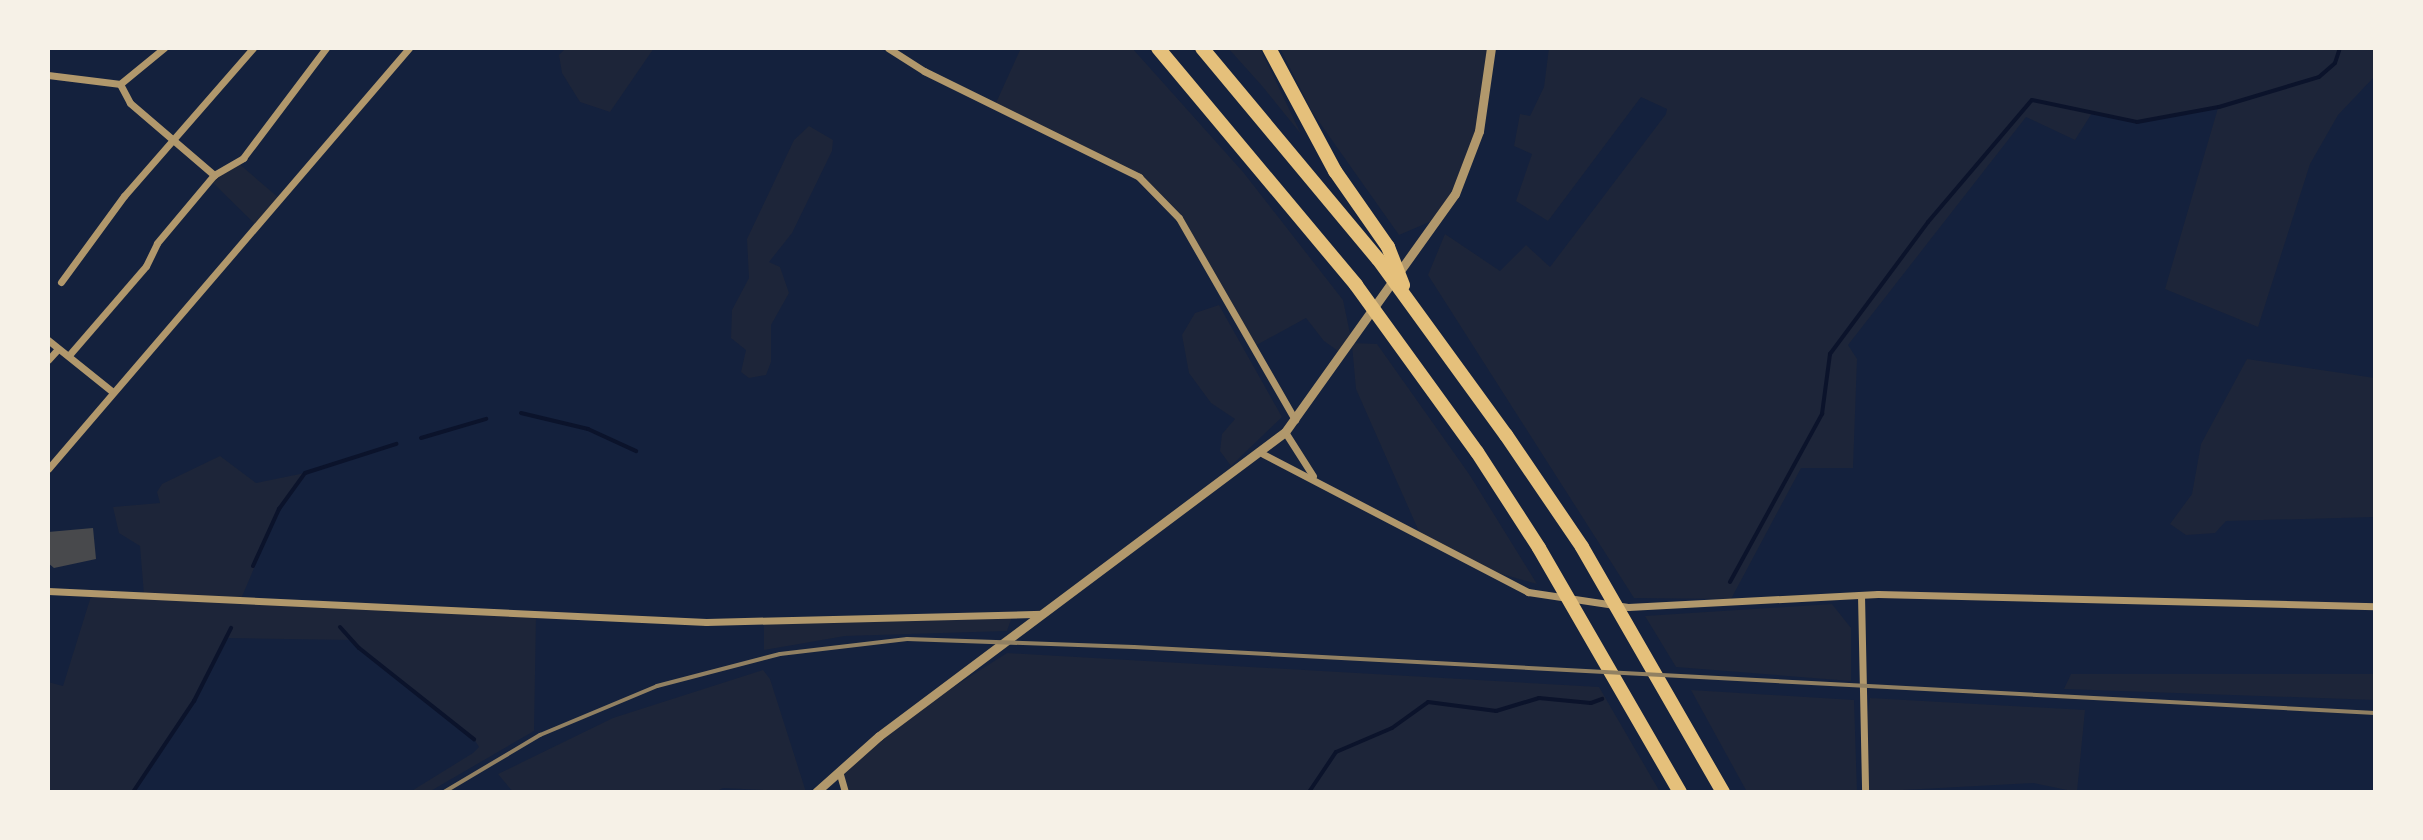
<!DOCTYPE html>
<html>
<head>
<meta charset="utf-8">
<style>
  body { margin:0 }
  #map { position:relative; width:2423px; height:840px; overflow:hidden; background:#14213d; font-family:Lora,serif }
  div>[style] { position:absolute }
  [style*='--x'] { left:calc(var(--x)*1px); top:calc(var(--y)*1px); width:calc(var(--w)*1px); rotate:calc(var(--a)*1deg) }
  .green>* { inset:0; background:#1d2539 }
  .stream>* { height:4px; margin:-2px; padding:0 2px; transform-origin:2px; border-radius:2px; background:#0b132b }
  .building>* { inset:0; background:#48494c }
  .minor>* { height:7px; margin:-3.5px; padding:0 3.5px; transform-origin:3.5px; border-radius:3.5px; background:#b1986c }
  .tertiary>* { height:9px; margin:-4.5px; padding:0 4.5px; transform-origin:4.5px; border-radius:4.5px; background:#b1986c }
  .motorway>* { height:14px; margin:-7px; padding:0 7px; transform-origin:7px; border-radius:7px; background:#e5c07b }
  .rail>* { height:4px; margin:-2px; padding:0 2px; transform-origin:2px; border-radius:2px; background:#918062 }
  span { translate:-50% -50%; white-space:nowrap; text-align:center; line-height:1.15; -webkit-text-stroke:8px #f6f1e7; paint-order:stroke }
  .frame { position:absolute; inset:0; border:50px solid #f6f1e7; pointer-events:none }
</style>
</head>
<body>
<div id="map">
  <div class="green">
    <i style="clip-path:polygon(566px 48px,654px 48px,610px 112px,580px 102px,562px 73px,559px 55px)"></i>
    <i style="clip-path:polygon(1021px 48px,1132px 48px,1243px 172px,1343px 300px,1352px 343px,1377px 344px,1469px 474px,1537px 584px,1477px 567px,1421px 536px,1356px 389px,1352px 345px,1344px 355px,1324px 341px,1306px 318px,1253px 347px,1179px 218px,1139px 177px,995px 105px)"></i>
    <i style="clip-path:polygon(1228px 48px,1260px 48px,1301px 134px,1263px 87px)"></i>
    <i style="clip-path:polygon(1280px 48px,1491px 48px,1482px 118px,1441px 217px,1399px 235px,1312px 112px)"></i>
    <i style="clip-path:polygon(1549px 48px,2375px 48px,2375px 76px,2338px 115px,2310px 164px,2258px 327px,2165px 289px,2218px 108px,2137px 122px,2092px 113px,2075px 140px,2026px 117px,1848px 345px,1857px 359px,1853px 468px,1801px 468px,1731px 599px,1634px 598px,1428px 275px,1445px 234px,1500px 271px,1526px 245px,1550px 267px,1666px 114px,1667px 109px,1641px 97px,1548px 221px,1516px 201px,1532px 154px,1514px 146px,1520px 114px,1530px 116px,1544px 87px)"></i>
    <i style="clip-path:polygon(809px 126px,833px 140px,832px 151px,792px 233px,769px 262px,780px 267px,789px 293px,771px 325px,771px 362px,766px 375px,749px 378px,741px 372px,746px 350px,731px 338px,732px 310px,749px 278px,747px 239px,794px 140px)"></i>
    <i style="clip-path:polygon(237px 162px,280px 199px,257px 226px,210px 180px)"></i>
    <i style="clip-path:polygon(1219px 305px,1282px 417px,1231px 466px,1220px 451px,1222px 434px,1235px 419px,1211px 403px,1189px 373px,1182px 335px,1195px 313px)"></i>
    <i style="clip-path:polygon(2247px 359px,2375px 378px,2375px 517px,2226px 521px,2215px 533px,2186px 535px,2170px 524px,2192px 494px,2201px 444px)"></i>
    <i style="clip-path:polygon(220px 456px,256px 483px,305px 473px,279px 509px,241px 599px,536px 615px,534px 731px,429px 792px,410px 792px,473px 753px,479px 747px,474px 739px,352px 640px,227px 638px,194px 701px,133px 792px,48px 792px,48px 682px,63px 686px,92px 593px,144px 595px,140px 546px,119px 533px,113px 507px,160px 503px,157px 492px,162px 484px)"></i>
    <i style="clip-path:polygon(1832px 604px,1851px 628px,1851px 681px,1676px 667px,1645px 616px)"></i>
    <i style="clip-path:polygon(1013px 614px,1007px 631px,845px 636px,764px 650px,764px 621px)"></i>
    <i style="clip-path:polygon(1007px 653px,1599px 687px,1660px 792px,845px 792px,839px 771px,892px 726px)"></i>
    <i style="clip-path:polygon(763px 670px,770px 679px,806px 792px,723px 788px,715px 792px,513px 792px,498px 774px,613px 718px)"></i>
    <i style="clip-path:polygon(2071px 674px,2375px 674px,2375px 700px,2064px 689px)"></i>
    <i style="clip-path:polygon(1691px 690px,1854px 700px,1857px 792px,1747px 792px)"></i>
    <i style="clip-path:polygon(1870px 698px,2085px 710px,2077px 792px,2033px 783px,1865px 792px,1863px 747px)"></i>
  </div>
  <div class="stream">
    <i style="--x:521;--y:413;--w:69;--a:13.4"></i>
    <i style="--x:588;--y:429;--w:53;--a:24.6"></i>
    <i style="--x:421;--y:438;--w:68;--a:-16.3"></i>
    <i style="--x:253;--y:566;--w:63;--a:-65.5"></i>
    <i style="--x:279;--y:509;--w:44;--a:-54.2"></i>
    <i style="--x:305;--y:473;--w:96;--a:-17.7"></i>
    <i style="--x:1730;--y:582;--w:192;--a:-61.3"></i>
    <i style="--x:1822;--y:414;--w:61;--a:-82.4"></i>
    <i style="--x:1830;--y:354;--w:164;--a:-53.4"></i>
    <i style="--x:1928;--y:222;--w:160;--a:-49.6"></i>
    <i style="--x:2032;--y:100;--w:107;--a:11.8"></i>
    <i style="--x:2137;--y:122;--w:83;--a:-10.4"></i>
    <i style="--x:2219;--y:107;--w:104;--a:-16.7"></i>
    <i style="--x:2319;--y:77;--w:21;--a:-41"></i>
    <i style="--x:2335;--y:63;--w:16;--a:-72"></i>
    <i style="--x:340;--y:627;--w:28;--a:48"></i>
    <i style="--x:359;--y:648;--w:147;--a:38.4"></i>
    <i style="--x:133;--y:792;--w:110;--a:-56.2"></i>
    <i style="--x:194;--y:701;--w:82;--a:-63.1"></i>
    <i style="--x:1309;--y:792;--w:48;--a:-56"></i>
    <i style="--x:1336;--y:752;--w:61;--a:-23.2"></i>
    <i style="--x:1392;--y:728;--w:44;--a:-35.8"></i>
    <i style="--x:1428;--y:702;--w:69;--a:7.5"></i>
    <i style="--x:1496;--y:711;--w:45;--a:-16.8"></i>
    <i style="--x:1539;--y:698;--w:52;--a:5.5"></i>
    <i style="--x:1591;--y:703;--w:12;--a:-20"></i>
  </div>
  <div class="building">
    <i style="clip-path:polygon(93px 528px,96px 559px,54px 568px,48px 563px,48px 532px)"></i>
  </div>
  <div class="minor">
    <i style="--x:888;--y:48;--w:43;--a:32.6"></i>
    <i style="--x:924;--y:71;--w:240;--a:26.2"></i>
    <i style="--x:1139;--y:177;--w:57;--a:45.7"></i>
    <i style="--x:1179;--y:218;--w:233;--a:60.1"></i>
    <i style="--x:48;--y:75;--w:73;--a:7.1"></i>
    <i style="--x:120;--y:84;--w:21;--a:62"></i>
    <i style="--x:130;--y:103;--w:111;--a:40.6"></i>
    <i style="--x:120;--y:84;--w:57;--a:-39.3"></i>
    <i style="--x:61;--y:282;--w:107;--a:-53.8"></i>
    <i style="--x:124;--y:196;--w:196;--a:-48.9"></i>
    <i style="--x:48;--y:340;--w:83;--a:38.7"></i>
    <i style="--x:70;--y:354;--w:116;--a:-49.2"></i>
    <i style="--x:146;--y:266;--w:25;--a:-64"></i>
    <i style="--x:157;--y:243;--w:89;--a:-50"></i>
    <i style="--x:214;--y:175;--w:34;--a:-30"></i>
    <i style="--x:243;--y:158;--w:138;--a:-53"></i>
    <i style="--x:48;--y:360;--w:15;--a:-48"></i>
    <i style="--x:1285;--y:432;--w:52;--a:57.5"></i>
    <i style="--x:1263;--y:454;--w:299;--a:27.5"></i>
    <i style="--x:1528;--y:592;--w:101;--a:8.5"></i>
    <i style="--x:1628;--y:607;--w:250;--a:-3"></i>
    <i style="--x:1878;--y:594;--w:497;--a:1.4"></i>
    <i style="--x:48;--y:469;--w:555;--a:-49.39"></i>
    <i style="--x:48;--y:591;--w:659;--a:2.7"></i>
    <i style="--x:706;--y:622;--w:337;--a:-1.4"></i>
    <i style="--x:1861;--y:595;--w:197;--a:88.8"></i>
    <i style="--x:839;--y:771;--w:22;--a:74"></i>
  </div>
  <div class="tertiary">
    <i style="--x:816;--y:792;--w:84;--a:-41.6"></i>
    <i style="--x:879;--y:736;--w:507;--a:-36.82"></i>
    <i style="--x:1285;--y:432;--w:292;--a:-54.5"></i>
    <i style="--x:1455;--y:194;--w:67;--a:-69.1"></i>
    <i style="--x:1479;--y:131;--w:84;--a:-81.8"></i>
  </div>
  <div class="motorway">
    <i style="--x:1158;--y:48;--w:309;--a:50.1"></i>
    <i style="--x:1356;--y:285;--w:206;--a:54.1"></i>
    <i style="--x:1477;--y:452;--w:114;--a:57.1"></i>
    <i style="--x:1539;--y:548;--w:282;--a:60"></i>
    <i style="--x:1202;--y:48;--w:275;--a:50.2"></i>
    <i style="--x:1378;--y:259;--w:218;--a:54"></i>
    <i style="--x:1506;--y:435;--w:135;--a:55.8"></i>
    <i style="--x:1582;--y:547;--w:283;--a:60.1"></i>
    <i style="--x:1269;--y:48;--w:140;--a:61.8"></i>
    <i style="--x:1335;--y:171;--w:93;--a:55.1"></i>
    <i style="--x:1388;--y:247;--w:41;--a:68.5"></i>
  </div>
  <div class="rail">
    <i style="--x:444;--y:792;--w:112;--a:-30.7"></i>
    <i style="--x:540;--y:735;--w:127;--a:-22.7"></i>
    <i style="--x:657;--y:686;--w:127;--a:-14.6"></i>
    <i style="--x:780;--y:654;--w:128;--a:-6.7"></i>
    <i style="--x:907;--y:639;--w:227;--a:2"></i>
    <i style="--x:1134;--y:647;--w:1243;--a:3.04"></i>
  </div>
  <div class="frame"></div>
</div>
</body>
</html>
